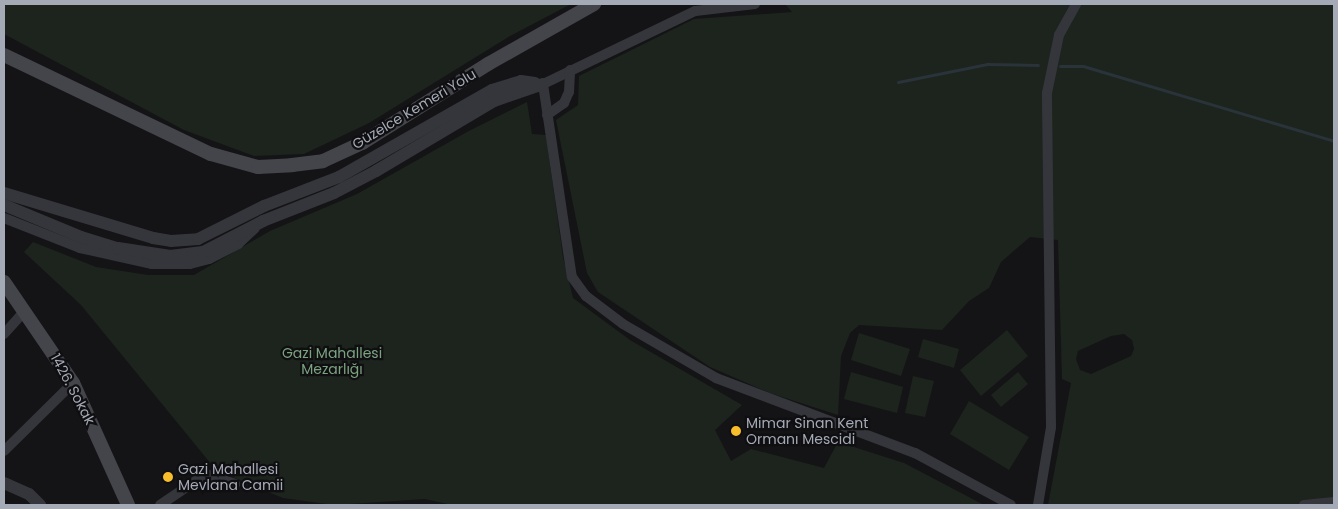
<!DOCTYPE html>
<html>
<head>
<meta charset="utf-8">
<style>
  body { margin:0 }
  #map { position:relative; width:1338px; height:509px; overflow:hidden; background:#141416; font-family:Poppins,sans-serif }
  div>[style] { position:absolute }
  [style*='--x'] { left:calc(var(--x)*1px); top:calc(var(--y)*1px); width:calc(var(--w)*1px); rotate:calc(var(--a)*1deg) }
  .green>* { inset:0; background:#1c241d }
  .stream>* { height:3px; margin:-1.5px; padding:0 1.5px; transform-origin:1.5px; border-radius:1.5px; background:#2a323a }
  .minor>* { height:10px; margin:-5px; padding:0 5px; transform-origin:5px; border-radius:5px; background:#35363b }
  .tertiary>* { height:12px; margin:-6px; padding:0 6px; transform-origin:6px; border-radius:6px; background:#35363b }
  .secondary>* { height:14px; margin:-7px; padding:0 7px; transform-origin:7px; border-radius:7px; background:#43454b }
  .dots>* { width:14px; height:14px; translate:-50% -50%; box-sizing:border-box; border:2px solid #0f0f11; border-radius:50% }
  span { translate:-50% -50%; white-space:nowrap; text-align:center; line-height:1.15; -webkit-text-stroke:4.5px #0f0f11; paint-order:stroke }
  .street-label { font-size:14px; color:#a5aab7 }
  .park-label { font-size:14px; color:#7ca380 }
  .poi-label { font-size:14px; color:#a5aab7 }
  .left { translate:0 -50%; text-align:left }
  .frame { position:absolute; inset:0; border:5px solid #a5aab7; pointer-events:none }
</style>
</head>
<body>
<div id="map">
  <div class="green">
    <i style="clip-path:polygon(4px 4px,571px 4px,510px 36px,369px 123px,304px 154px,254px 156px,184px 130px,4px 34px)"></i>
    <i style="clip-path:polygon(evenodd,785px 4px,1334px 4px,1334px 505px,1048px 505px,1071px 383px,1062px 379px,1058px 240px,1030px 237px,1001px 262px,989px 288px,969px 301px,942px 330px,859px 325px,850px 333px,841px 356px,838px 415px,770px 393px,710px 367px,598px 292px,587px 273px,556px 120px,578px 105px,579px 76px,694px 19px,792px 12px,785px 4px,1124px 334px,1132px 340px,1134px 349px,1131px 356px,1091px 374px,1080px 370px,1076px 359px,1078px 351px,1111px 336px,1124px 334px)"></i>
    <i style="clip-path:polygon(527px 102px,532px 134px,546px 135px,563px 257px,573px 298px,630px 340px,742px 405px,715px 430px,731px 461px,751px 449px,824px 468px,838px 442px,904px 463px,984px 505px,452px 505px,425px 499px,334px 505px,283px 498px,216px 470px,81px 305px,24px 252px,33px 242px,96px 267px,148px 275px,194px 275px,270px 231px,357px 194px,467px 132px)"></i>
    <i style="clip-path:polygon(1007px 330px,1028px 356px,981px 396px,960px 370px)"></i>
    <i style="clip-path:polygon(859px 333px,910px 349px,901px 376px,851px 360px)"></i>
    <i style="clip-path:polygon(923px 339px,959px 349px,954px 368px,918px 357px)"></i>
    <i style="clip-path:polygon(851px 372px,903px 387px,897px 413px,844px 399px)"></i>
    <i style="clip-path:polygon(1018px 372px,1028px 384px,1001px 407px,991px 395px)"></i>
    <i style="clip-path:polygon(913px 376px,934px 381px,925px 417px,905px 413px)"></i>
    <i style="clip-path:polygon(969px 401px,1029px 437px,1009px 470px,950px 434px)"></i>
  </div>
  <div class="stream">
    <i style="--x:1060;--y:66;--w:23;--a:0"></i>
    <i style="--x:1083;--y:66;--w:262;--a:16.6"></i>
    <i style="--x:898;--y:82;--w:91;--a:-11.4"></i>
    <i style="--x:987;--y:64;--w:51;--a:1.1"></i>
  </div>
  <div class="minor">
    <i style="--x:755;--y:4;--w:60;--a:173.3"></i>
    <i style="--x:695;--y:11;--w:169;--a:154.3"></i>
    <i style="--x:543;--y:84;--w:195;--a:81.5"></i>
    <i style="--x:572;--y:277;--w:24;--a:54"></i>
    <i style="--x:586;--y:296;--w:46;--a:37.1"></i>
    <i style="--x:623;--y:324;--w:108;--a:30.1"></i>
    <i style="--x:716;--y:378;--w:213;--a:20.7"></i>
    <i style="--x:915;--y:453;--w:109;--a:28.4"></i>
    <i style="--x:547;--y:115;--w:21;--a:-35"></i>
    <i style="--x:564;--y:103;--w:12;--a:-66"></i>
    <i style="--x:569;--y:92;--w:22;--a:-87"></i>
    <i style="--x:4;--y:218;--w:82;--a:21.5"></i>
    <i style="--x:80;--y:248;--w:74;--a:12.5"></i>
    <i style="--x:152;--y:264;--w:13;--a:-119"></i>
    <i style="--x:152;--y:264;--w:38;--a:0"></i>
    <i style="--x:190;--y:264;--w:20;--a:-15"></i>
    <i style="--x:209;--y:259;--w:33;--a:-27"></i>
    <i style="--x:238;--y:244;--w:23;--a:-43"></i>
    <i style="--x:4;--y:334;--w:31;--a:-48"></i>
    <i style="--x:4;--y:451;--w:97;--a:-44.6"></i>
    <i style="--x:160;--y:505;--w:55;--a:-34"></i>
    <i style="--x:206;--y:474;--w:31;--a:19"></i>
    <i style="--x:1038;--y:505;--w:79;--a:-80.5"></i>
    <i style="--x:1051;--y:427;--w:334;--a:-90.7"></i>
    <i style="--x:1047;--y:93;--w:59;--a:-78.3"></i>
    <i style="--x:1059;--y:35;--w:35;--a:-61"></i>
    <i style="--x:1304;--y:505;--w:30;--a:-6"></i>
  </div>
  <div class="tertiary">
    <i style="--x:4;--y:193;--w:156;--a:16.8"></i>
    <i style="--x:153;--y:238;--w:18;--a:9"></i>
    <i style="--x:171;--y:241;--w:27;--a:-4"></i>
    <i style="--x:198;--y:239;--w:74;--a:-26.6"></i>
    <i style="--x:264;--y:206;--w:80;--a:-21.1"></i>
    <i style="--x:339;--y:177;--w:176;--a:-29.6"></i>
    <i style="--x:492;--y:90;--w:30;--a:-17"></i>
    <i style="--x:521;--y:81;--w:14;--a:8"></i>
    <i style="--x:4;--y:205;--w:83;--a:22.6"></i>
    <i style="--x:81;--y:237;--w:39;--a:17"></i>
    <i style="--x:118;--y:248;--w:53;--a:8.7"></i>
    <i style="--x:170;--y:256;--w:33;--a:-7"></i>
    <i style="--x:203;--y:252;--w:68;--a:-27.3"></i>
    <i style="--x:263;--y:221;--w:76;--a:-21.5"></i>
    <i style="--x:334;--y:193;--w:47;--a:-27.6"></i>
    <i style="--x:376;--y:171;--w:137;--a:-30.7"></i>
    <i style="--x:494;--y:101;--w:52;--a:-19.1"></i>
    <i style="--x:4;--y:483;--w:27;--a:24"></i>
    <i style="--x:29;--y:494;--w:16;--a:45"></i>
  </div>
  <div class="secondary">
    <i style="--x:4;--y:55;--w:229;--a:25.6"></i>
    <i style="--x:211;--y:154;--w:49;--a:15.5"></i>
    <i style="--x:258;--y:167;--w:34;--a:-3"></i>
    <i style="--x:292;--y:165;--w:31;--a:-7"></i>
    <i style="--x:323;--y:161;--w:43;--a:-24.8"></i>
    <i style="--x:362;--y:143;--w:149;--a:-32.1"></i>
    <i style="--x:488;--y:64;--w:122;--a:-29.5"></i>
    <i style="--x:4;--y:282;--w:122;--a:55.7"></i>
    <i style="--x:73;--y:383;--w:134;--a:65.7"></i>
  </div>
  <div class="dots">
    <i style="left:736px;top:431px;background:#f8bd2b"></i>
    <i style="left:168px;top:477px;background:#f8bd2b"></i>
  </div>
  <div class="street-label">
    <span style="left:414px;top:109px;rotate:-31deg">Güzelce Kemeri Yolu</span>
    <span style="left:73px;top:389px;rotate:62deg">1426. Sokak</span>
  </div>
  <div class="park-label">
    <span style="left:332px;top:361px">Gazi Mahallesi<br>Mezarlığı</span>
  </div>
  <div class="poi-label">
    <span class="left" style="left:746px;top:431px">Mimar Sinan Kent<br>Ormanı Mescidi</span>
    <span class="left" style="left:178px;top:477px">Gazi Mahallesi<br>Mevlana Camii</span>
  </div>
  <div class="frame"></div>
</div>
</body>
</html>
